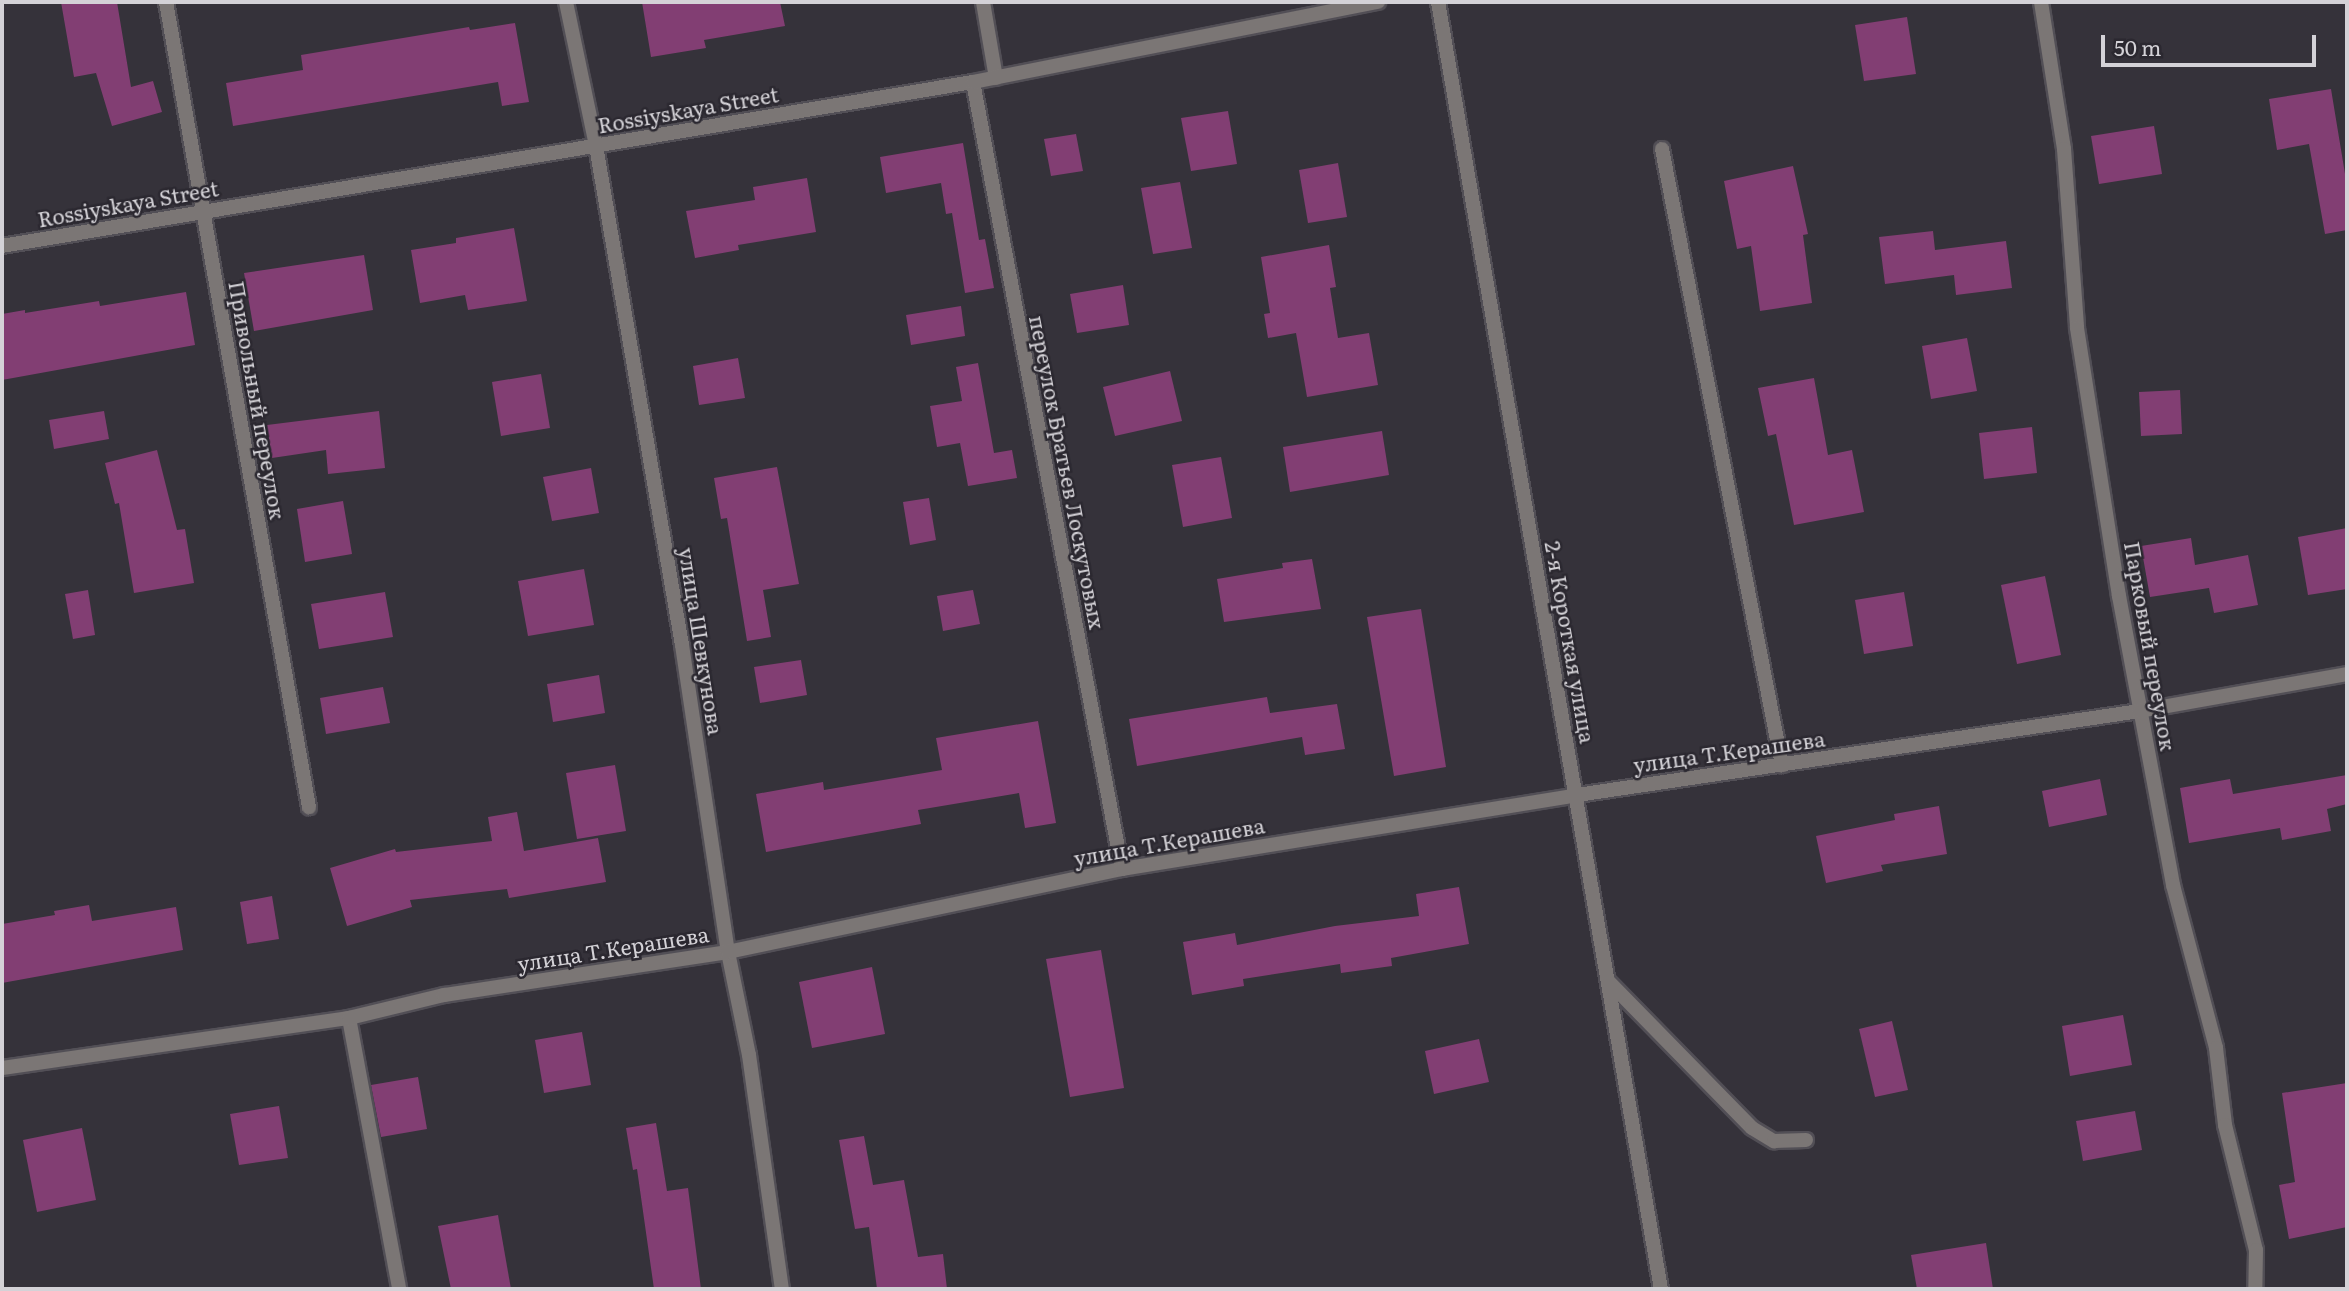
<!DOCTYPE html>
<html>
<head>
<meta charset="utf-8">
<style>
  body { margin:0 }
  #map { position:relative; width:2349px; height:1291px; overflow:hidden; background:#35323a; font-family:Literata,serif }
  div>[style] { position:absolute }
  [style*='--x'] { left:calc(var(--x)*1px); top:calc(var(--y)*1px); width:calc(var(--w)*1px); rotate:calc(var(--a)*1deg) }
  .building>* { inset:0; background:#823e73 }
  .roads { filter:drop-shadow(2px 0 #524f56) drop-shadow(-2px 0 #524f56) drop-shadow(0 2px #524f56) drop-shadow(0 -2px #524f56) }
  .service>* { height:14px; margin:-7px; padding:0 7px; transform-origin:7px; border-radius:7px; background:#7b7675 }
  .minor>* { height:14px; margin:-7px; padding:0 7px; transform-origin:7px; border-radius:7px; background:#7b7675 }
  .tertiary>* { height:14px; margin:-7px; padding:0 7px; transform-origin:7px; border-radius:7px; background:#7b7675 }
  span { translate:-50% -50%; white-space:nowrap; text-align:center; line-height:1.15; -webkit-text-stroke:5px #2b2830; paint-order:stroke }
  .street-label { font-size:21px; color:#d4d2d7 }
  .frame { position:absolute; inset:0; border:4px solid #d4d2d7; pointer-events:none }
  .scale { position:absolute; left:2101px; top:35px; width:215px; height:32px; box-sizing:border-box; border:4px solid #d4d2d7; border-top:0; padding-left:9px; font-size:21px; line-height:24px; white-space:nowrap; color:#d4d2d7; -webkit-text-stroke:5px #2b2830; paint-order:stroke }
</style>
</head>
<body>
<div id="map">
  <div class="building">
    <i style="clip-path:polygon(61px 2px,117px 2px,131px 87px,153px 81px,162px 112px,112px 126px,96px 73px,74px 77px)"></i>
    <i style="clip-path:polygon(642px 2px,780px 2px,785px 26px,704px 40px,706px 48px,651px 57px)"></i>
    <i style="clip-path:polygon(1907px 17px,1916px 74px,1864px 81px,1855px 25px)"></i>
    <i style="clip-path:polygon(515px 23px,529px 102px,502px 106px,498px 82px,233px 126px,226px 83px,303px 70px,301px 55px,469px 27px,470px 30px)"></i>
    <i style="clip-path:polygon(2331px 89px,2347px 186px,2347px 230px,2325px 234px,2309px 144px,2277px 150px,2269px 99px)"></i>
    <i style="clip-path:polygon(1228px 111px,1237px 164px,1191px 171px,1181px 118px)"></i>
    <i style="clip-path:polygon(2154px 126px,2162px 174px,2099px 184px,2091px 136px)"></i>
    <i style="clip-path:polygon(1076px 134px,1083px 171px,1051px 176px,1044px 139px)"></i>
    <i style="clip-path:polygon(963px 143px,979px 240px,985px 239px,994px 288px,965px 293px,952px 213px,946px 214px,941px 183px,886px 193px,880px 157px)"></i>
    <i style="clip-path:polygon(1338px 163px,1347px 217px,1308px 223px,1299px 170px)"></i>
    <i style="clip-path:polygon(1793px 166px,1808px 234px,1803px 235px,1812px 303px,1760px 311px,1751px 246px,1737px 249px,1724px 181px)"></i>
    <i style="clip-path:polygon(807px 178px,816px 232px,738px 245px,739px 250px,695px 258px,686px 211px,755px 200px,753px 187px)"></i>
    <i style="clip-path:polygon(1180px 182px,1192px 248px,1153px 254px,1141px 188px)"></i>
    <i style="clip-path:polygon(514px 228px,527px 301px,468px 310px,465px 295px,420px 303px,411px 250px,456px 243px,456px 238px)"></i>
    <i style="clip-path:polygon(1933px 231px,1935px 250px,2006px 241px,2012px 288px,1956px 295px,1954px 275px,1885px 284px,1879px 237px)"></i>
    <i style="clip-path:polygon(1329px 245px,1336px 287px,1330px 288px,1338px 338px,1369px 333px,1378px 385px,1307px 397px,1296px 333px,1268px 338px,1264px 314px,1270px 313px,1261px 257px)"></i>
    <i style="clip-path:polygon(364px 255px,373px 310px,254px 331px,244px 273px)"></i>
    <i style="clip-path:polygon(1123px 285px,1129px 325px,1077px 333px,1070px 294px)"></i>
    <i style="clip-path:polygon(186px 292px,195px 345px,2px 380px,2px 314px,25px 310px,25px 313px,99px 301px,100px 306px)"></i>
    <i style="clip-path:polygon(961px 306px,965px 336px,911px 345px,906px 315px)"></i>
    <i style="clip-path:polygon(1967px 338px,1977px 391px,1931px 399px,1922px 346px)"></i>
    <i style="clip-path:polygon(738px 358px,745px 398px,699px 405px,693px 366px)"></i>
    <i style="clip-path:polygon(978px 363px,994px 453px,1012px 450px,1017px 478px,968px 486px,960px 443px,937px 447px,930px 406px,962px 401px,956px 367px)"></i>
    <i style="clip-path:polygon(1170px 371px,1182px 421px,1115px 436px,1103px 387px)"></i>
    <i style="clip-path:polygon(541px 374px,550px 428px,501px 436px,492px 382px)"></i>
    <i style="clip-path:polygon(1814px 378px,1828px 455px,1852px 450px,1864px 512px,1794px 525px,1776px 434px,1768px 436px,1758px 388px)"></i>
    <i style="clip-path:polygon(2180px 390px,2182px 434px,2141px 436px,2139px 392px)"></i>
    <i style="clip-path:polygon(104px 411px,109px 439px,54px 449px,49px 420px)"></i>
    <i style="clip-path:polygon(379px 411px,385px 468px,328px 474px,326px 450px,272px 458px,267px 425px)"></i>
    <i style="clip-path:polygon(2032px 427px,2037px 473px,1984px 479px,1979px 433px)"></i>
    <i style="clip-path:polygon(1382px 431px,1389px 475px,1290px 492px,1283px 447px)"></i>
    <i style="clip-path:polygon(157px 450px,177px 530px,185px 529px,194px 583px,134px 593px,119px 503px,115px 504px,105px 463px)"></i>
    <i style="clip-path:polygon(1221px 457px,1232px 518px,1183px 527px,1172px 465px)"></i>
    <i style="clip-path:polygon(777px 467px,799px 584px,763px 590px,771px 637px,747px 641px,727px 518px,721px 519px,714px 478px)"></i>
    <i style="clip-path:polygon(591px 468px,599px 513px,552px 521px,543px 477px)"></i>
    <i style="clip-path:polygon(929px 498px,936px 540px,910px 545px,903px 502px)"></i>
    <i style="clip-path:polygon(343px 501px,352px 554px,305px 562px,297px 509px)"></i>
    <i style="clip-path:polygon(2347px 528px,2347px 589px,2308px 595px,2298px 537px)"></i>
    <i style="clip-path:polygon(2191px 538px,2195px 565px,2248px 555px,2258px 605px,2214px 613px,2209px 588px,2150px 597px,2141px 546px)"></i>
    <i style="clip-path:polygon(1312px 559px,1321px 609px,1224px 622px,1217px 579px,1283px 568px,1282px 563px)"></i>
    <i style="clip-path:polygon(584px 569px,594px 625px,528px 636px,518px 581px)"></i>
    <i style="clip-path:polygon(2045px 576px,2061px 655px,2017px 664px,2001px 585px)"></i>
    <i style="clip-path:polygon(88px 590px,95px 635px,73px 639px,65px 594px)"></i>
    <i style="clip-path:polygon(973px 590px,980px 624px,943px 631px,937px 596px)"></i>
    <i style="clip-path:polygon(385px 592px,393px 637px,319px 649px,311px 604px)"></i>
    <i style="clip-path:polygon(1904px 592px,1913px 646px,1864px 654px,1855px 600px)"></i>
    <i style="clip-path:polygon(1421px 609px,1446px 767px,1394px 776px,1367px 617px)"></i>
    <i style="clip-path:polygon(801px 660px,807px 695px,760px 703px,754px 667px)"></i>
    <i style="clip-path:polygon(599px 675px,605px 713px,553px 722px,547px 684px)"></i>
    <i style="clip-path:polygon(383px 687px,390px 723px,326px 734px,320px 698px)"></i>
    <i style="clip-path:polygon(1267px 697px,1270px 713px,1337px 704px,1345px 749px,1305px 755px,1302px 737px,1137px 766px,1129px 719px)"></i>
    <i style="clip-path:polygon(1038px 721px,1056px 823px,1025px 828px,1019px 793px,918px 810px,921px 824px,766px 852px,756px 794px,823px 782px,824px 790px,942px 770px,936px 738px)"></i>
    <i style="clip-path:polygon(615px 765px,626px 831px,577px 839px,566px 773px)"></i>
    <i style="clip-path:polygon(2347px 775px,2347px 804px,2327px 809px,2331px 831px,2282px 840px,2280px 828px,2189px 843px,2180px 788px,2230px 779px,2233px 794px)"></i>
    <i style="clip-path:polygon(2100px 779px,2107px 815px,2049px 827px,2042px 791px)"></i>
    <i style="clip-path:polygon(1939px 806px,1947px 854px,1881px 865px,1883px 871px,1826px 883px,1816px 836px,1895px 820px,1894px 814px)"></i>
    <i style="clip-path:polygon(517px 812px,524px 851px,598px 838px,606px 882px,509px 898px,507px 889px,410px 900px,412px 907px,347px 926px,330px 868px,395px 849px,396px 852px,492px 841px,488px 817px)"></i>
    <i style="clip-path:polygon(1459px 887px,1469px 944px,1391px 958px,1392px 966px,1341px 973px,1340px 964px,1243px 979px,1244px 986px,1192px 995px,1183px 942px,1235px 933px,1237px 945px,1335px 926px,1419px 916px,1416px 894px)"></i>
    <i style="clip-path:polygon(272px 896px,279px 939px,247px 944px,240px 902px)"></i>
    <i style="clip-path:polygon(89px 905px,92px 921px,176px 907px,183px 950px,2px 983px,2px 924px,55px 915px,54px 911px)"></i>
    <i style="clip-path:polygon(1101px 950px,1124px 1088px,1070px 1097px,1046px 959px)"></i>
    <i style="clip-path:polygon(872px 967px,885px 1034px,812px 1048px,799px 982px)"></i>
    <i style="clip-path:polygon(2123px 1015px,2132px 1065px,2070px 1076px,2062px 1026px)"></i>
    <i style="clip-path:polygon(1892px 1021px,1908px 1090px,1875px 1097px,1859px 1029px)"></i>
    <i style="clip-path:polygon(582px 1032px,591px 1085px,544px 1093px,535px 1040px)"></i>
    <i style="clip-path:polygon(1479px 1039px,1489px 1082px,1434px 1094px,1425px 1051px)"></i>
    <i style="clip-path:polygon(418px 1077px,427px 1129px,381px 1137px,371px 1085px)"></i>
    <i style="clip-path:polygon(2347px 1083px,2347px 1227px,2289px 1239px,2279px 1185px,2295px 1182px,2282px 1093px)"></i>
    <i style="clip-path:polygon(279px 1106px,288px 1158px,239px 1165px,230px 1114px)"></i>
    <i style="clip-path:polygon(2135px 1111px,2142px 1150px,2083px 1161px,2076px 1121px)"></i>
    <i style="clip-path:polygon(656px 1123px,667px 1191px,688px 1188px,701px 1289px,654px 1289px,637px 1169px,633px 1170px,626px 1128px)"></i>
    <i style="clip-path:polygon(82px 1128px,96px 1200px,37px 1212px,23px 1140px)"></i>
    <i style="clip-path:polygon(864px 1136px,873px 1185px,904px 1180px,918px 1257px,943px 1254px,947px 1289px,877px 1289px,869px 1227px,855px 1229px,839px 1140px)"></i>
    <i style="clip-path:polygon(498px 1215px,511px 1289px,451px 1289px,438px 1226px)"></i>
    <i style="clip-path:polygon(1986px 1243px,1993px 1289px,1917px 1289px,1911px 1255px)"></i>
  </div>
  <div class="roads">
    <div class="service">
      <i style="--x:1609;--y:982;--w:204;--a:45.6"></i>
      <i style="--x:1752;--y:1128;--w:26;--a:31"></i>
      <i style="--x:1774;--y:1141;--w:32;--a:-2"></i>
      <i style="--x:349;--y:1018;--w:276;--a:79.5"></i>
    </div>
    <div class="minor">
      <i style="--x:166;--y:2;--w:818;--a:79.93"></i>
      <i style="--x:566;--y:2;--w:147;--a:78.2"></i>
      <i style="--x:596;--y:146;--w:506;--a:80.22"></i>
      <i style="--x:682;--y:645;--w:310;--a:81.5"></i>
      <i style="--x:728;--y:952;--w:105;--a:78.5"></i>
      <i style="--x:749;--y:1055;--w:236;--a:82"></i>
      <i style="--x:983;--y:2;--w:77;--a:80.3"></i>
      <i style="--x:2041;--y:2;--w:149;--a:81.1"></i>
      <i style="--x:2064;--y:149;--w:179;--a:85.8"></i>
      <i style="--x:2077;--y:328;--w:271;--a:81.1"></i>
      <i style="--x:2119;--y:596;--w:294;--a:79.4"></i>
      <i style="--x:2173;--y:885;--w:169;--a:75.2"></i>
      <i style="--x:2216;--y:1048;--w:78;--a:83.3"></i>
      <i style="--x:2225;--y:1125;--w:129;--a:76.1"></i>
      <i style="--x:2256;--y:1250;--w:39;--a:91"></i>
      <i style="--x:973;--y:82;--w:801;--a:79.28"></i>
      <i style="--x:1662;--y:149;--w:628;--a:78.98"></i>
      <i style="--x:2;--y:246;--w:985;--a:-9.59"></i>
      <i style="--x:973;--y:82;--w:413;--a:-11.2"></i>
      <i style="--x:2;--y:1068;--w:351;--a:-8.2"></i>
      <i style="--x:349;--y:1018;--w:98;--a:-13.6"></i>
      <i style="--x:444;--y:995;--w:287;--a:-8.6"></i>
      <i style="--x:728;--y:952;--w:403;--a:-11.9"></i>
      <i style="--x:1122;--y:869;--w:461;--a:-9.2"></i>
      <i style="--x:1577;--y:795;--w:569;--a:-8.49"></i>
      <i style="--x:2140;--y:711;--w:210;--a:-10.1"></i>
    </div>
    <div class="tertiary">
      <i style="--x:1438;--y:2;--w:1306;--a:80.17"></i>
    </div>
  </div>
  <div class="street-label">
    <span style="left:688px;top:109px;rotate:-10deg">Rossiyskaya Street</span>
    <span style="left:128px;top:203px;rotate:-10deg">Rossiyskaya Street</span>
    <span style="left:258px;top:400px;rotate:80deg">Привольный переулок</span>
    <span style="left:1068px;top:472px;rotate:79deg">переулок Братьев Лоскутовых</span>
    <span style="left:702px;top:641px;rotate:81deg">улица Шевкунова</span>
    <span style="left:1571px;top:642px;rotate:80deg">2-я Короткая улица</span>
    <span style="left:2151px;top:646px;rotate:80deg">Парковый переулок</span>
    <span style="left:1729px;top:751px;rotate:-8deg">улица Т.Керашева</span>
    <span style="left:1169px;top:841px;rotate:-10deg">улица Т.Керашева</span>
    <span style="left:613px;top:948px;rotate:-9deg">улица Т.Керашева</span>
  </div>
  <div class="frame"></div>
  <div class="scale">50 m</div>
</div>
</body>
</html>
